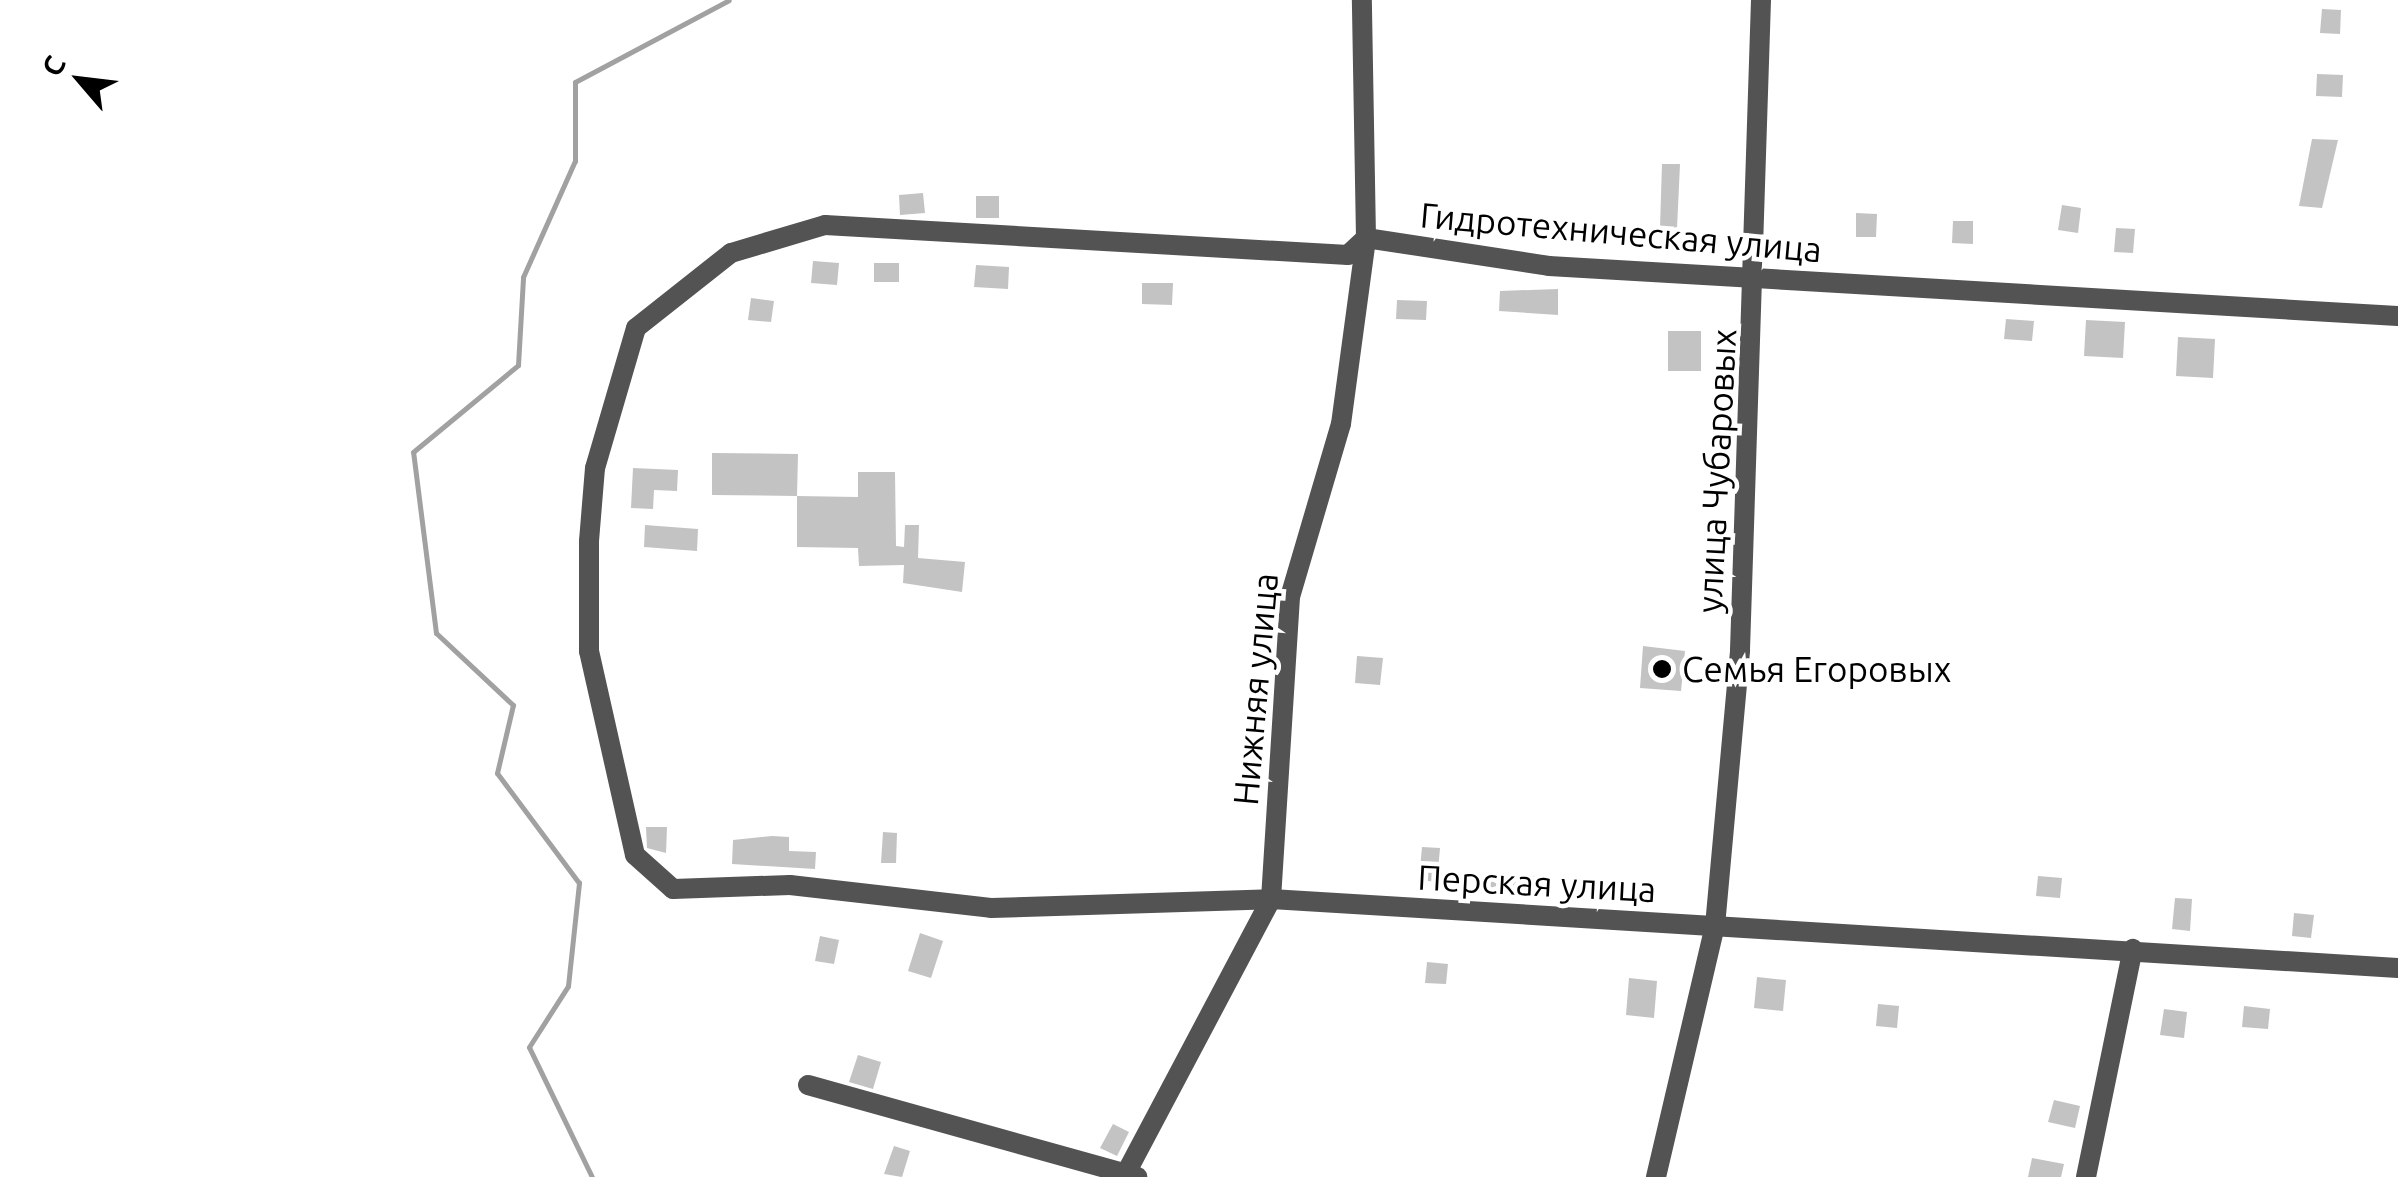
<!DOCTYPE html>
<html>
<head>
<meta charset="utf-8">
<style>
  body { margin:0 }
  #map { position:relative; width:2398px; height:1177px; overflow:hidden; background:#fff; font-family:Ubuntu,sans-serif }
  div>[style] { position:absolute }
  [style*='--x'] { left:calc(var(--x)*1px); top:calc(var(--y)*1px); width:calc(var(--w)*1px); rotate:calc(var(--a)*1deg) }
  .stream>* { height:5px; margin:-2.5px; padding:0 2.5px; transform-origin:2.5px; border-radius:2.5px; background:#a1a1a1 }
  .building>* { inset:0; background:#c3c3c3 }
  .street>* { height:20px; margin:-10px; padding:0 10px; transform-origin:10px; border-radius:10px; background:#535353 }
  .dots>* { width:28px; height:28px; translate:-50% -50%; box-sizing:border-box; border:5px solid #fff; border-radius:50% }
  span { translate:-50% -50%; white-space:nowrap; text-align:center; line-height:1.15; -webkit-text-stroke:9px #fff; paint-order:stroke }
  .street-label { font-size:35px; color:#000 }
  .poi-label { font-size:35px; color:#000 }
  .left { translate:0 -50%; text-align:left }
  .north { position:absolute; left:30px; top:30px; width:100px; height:100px; -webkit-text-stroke:8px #fff; paint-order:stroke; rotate:298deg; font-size:28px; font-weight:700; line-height:40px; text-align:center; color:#000 }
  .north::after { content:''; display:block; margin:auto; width:35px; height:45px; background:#000; clip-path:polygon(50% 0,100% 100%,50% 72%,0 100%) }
</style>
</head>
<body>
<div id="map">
  <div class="stream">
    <i style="--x:592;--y:1177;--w:144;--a:-115.9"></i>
    <i style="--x:529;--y:1047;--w:72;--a:-57.4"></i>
    <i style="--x:568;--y:986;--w:104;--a:-83.9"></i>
    <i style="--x:579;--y:883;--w:137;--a:-126.7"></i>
    <i style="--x:497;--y:773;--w:70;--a:-76.8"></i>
    <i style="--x:513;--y:705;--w:105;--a:-136.9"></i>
    <i style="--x:436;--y:633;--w:182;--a:-97.2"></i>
    <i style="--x:413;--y:452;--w:136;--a:-39.6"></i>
    <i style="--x:518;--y:365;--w:88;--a:-86.7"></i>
    <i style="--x:523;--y:277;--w:127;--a:-65.9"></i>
    <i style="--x:575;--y:161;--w:79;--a:-90"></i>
    <i style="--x:575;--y:82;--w:174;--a:-28"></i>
  </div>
  <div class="building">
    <i style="clip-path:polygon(2322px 9px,2341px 10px,2340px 34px,2320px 33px)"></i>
    <i style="clip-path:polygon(2317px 74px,2343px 75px,2342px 97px,2316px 96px)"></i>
    <i style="clip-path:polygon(2312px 139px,2338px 140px,2322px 208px,2299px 206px)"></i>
    <i style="clip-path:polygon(1662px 164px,1680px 164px,1677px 228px,1660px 227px)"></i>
    <i style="clip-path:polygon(923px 193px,925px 213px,900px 215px,899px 195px)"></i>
    <i style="clip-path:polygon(976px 196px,999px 196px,999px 218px,976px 218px)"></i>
    <i style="clip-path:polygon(2062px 205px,2081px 208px,2078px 233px,2058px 230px)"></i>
    <i style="clip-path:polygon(1856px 213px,1877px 214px,1876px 237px,1856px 237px)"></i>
    <i style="clip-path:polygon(1953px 221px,1973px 221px,1973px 244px,1952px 243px)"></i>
    <i style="clip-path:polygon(2116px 228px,2135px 229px,2133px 253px,2114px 252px)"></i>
    <i style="clip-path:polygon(813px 261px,839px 263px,837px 285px,811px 283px)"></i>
    <i style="clip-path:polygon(874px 263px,899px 263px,899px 282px,874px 282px)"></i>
    <i style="clip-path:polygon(976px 265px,1009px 267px,1008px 289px,974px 287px)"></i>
    <i style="clip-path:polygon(1142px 283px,1173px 283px,1172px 305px,1142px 304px)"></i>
    <i style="clip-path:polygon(1558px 289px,1558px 315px,1499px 311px,1500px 291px)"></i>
    <i style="clip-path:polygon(751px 298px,774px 301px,771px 322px,748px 320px)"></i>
    <i style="clip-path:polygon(1397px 300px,1427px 301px,1426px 320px,1396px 319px)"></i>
    <i style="clip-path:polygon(2006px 319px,2034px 321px,2032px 341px,2004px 339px)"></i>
    <i style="clip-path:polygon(2086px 320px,2125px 322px,2123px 358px,2084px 356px)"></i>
    <i style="clip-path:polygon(1668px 331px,1701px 331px,1701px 371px,1668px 371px)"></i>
    <i style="clip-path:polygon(2178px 337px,2215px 339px,2213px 378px,2176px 376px)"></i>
    <i style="clip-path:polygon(712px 453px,798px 454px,797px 496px,712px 495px)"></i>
    <i style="clip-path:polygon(633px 468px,678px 470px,677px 491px,654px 490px,653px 509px,631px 508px)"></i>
    <i style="clip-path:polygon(858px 472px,895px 472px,896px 546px,904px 547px,905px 525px,919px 525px,918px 558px,965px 562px,962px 592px,903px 583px,904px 565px,859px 566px,858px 548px,797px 547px,797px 496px,858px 497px)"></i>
    <i style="clip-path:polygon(645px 525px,698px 529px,697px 551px,644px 547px)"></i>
    <i style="clip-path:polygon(1643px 646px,1685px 651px,1681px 691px,1640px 688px)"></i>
    <i style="clip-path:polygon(1357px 656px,1383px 658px,1380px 685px,1355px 683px)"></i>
    <i style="clip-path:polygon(646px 827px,667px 827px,666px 853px,647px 848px)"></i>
    <i style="clip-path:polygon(883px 832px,897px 833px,896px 863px,881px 863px)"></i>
    <i style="clip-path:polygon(772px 836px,789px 837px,789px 851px,816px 852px,815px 869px,732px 864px,733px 840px)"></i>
    <i style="clip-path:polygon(1422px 847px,1440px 848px,1437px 882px,1419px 880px)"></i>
    <i style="clip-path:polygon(1480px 875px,1540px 876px,1538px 898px,1478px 893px)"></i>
    <i style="clip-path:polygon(2038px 876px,2062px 878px,2060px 898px,2036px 896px)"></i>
    <i style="clip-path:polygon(2175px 898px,2192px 899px,2190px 931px,2172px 929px)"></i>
    <i style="clip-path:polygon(2294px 913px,2314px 915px,2311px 938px,2292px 936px)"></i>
    <i style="clip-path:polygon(920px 933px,943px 941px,931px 978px,908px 971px)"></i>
    <i style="clip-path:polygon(820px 936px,839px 940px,834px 964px,815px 961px)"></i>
    <i style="clip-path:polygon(1427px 962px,1448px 964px,1446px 984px,1425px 983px)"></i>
    <i style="clip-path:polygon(1757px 977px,1786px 980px,1783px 1011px,1754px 1008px)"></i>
    <i style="clip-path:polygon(1629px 978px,1657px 981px,1654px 1018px,1626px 1015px)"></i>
    <i style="clip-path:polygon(1878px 1004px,1899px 1006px,1897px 1028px,1876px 1026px)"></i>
    <i style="clip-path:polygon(2244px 1006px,2270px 1009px,2268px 1029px,2242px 1027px)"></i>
    <i style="clip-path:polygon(2164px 1009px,2187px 1012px,2184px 1038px,2160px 1035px)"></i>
    <i style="clip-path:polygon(858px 1055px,881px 1062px,873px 1089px,849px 1082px)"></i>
    <i style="clip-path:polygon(2054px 1100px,2080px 1106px,2075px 1128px,2048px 1122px)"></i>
    <i style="clip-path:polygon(1113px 1124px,1129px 1132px,1117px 1156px,1100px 1148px)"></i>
    <i style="clip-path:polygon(894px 1146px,910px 1151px,902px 1177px,884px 1174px)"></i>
    <i style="clip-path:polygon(2032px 1158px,2064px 1164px,2061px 1177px,2028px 1177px)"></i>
  </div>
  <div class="street">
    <i style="--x:1366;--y:238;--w:25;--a:137"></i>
    <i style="--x:1348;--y:255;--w:524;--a:-176.72"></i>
    <i style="--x:825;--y:225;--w:98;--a:163.4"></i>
    <i style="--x:731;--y:253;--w:121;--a:141.7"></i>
    <i style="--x:636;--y:328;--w:146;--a:106.3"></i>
    <i style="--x:595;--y:468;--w:73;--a:94.7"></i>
    <i style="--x:589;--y:541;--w:110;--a:90"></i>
    <i style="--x:589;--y:651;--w:209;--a:77.3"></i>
    <i style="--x:635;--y:855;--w:51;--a:41.8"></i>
    <i style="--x:673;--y:889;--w:117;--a:-2"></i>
    <i style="--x:790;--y:885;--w:202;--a:6.5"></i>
    <i style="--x:991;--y:908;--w:280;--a:-1.8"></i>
    <i style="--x:1271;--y:899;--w:1129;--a:3.5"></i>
    <i style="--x:1366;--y:238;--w:185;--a:8.7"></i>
    <i style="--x:1549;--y:266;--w:850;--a:3.37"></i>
    <i style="--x:808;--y:1085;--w:342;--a:15.6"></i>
    <i style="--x:1124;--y:1177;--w:314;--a:-62.1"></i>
    <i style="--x:1271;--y:899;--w:303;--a:-86.4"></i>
    <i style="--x:1290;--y:597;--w:180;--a:-73.6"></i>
    <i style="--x:1341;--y:424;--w:188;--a:-82.3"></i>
    <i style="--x:1366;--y:238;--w:238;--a:-91"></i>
    <i style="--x:1656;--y:1177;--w:258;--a:-76.8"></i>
    <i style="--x:1715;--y:926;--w:277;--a:-84.8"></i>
    <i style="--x:1740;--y:650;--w:650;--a:-88.15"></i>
    <i style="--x:2086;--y:1177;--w:233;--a:-78.4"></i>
  </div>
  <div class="dots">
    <i style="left:1662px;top:669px;background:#000"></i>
  </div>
  <div class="street-label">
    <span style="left:1621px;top:232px;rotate:5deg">Гидротехническая улица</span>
    <span style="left:1716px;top:471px;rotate:-87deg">улица Чубаровых</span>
    <span style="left:1255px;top:689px;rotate:-85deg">Нижняя улица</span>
    <span style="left:1537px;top:883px;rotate:3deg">Перская улица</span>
  </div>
  <div class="poi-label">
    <span class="left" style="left:1682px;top:669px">Семья Егоровых</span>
  </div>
  <div class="north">С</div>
</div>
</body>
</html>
